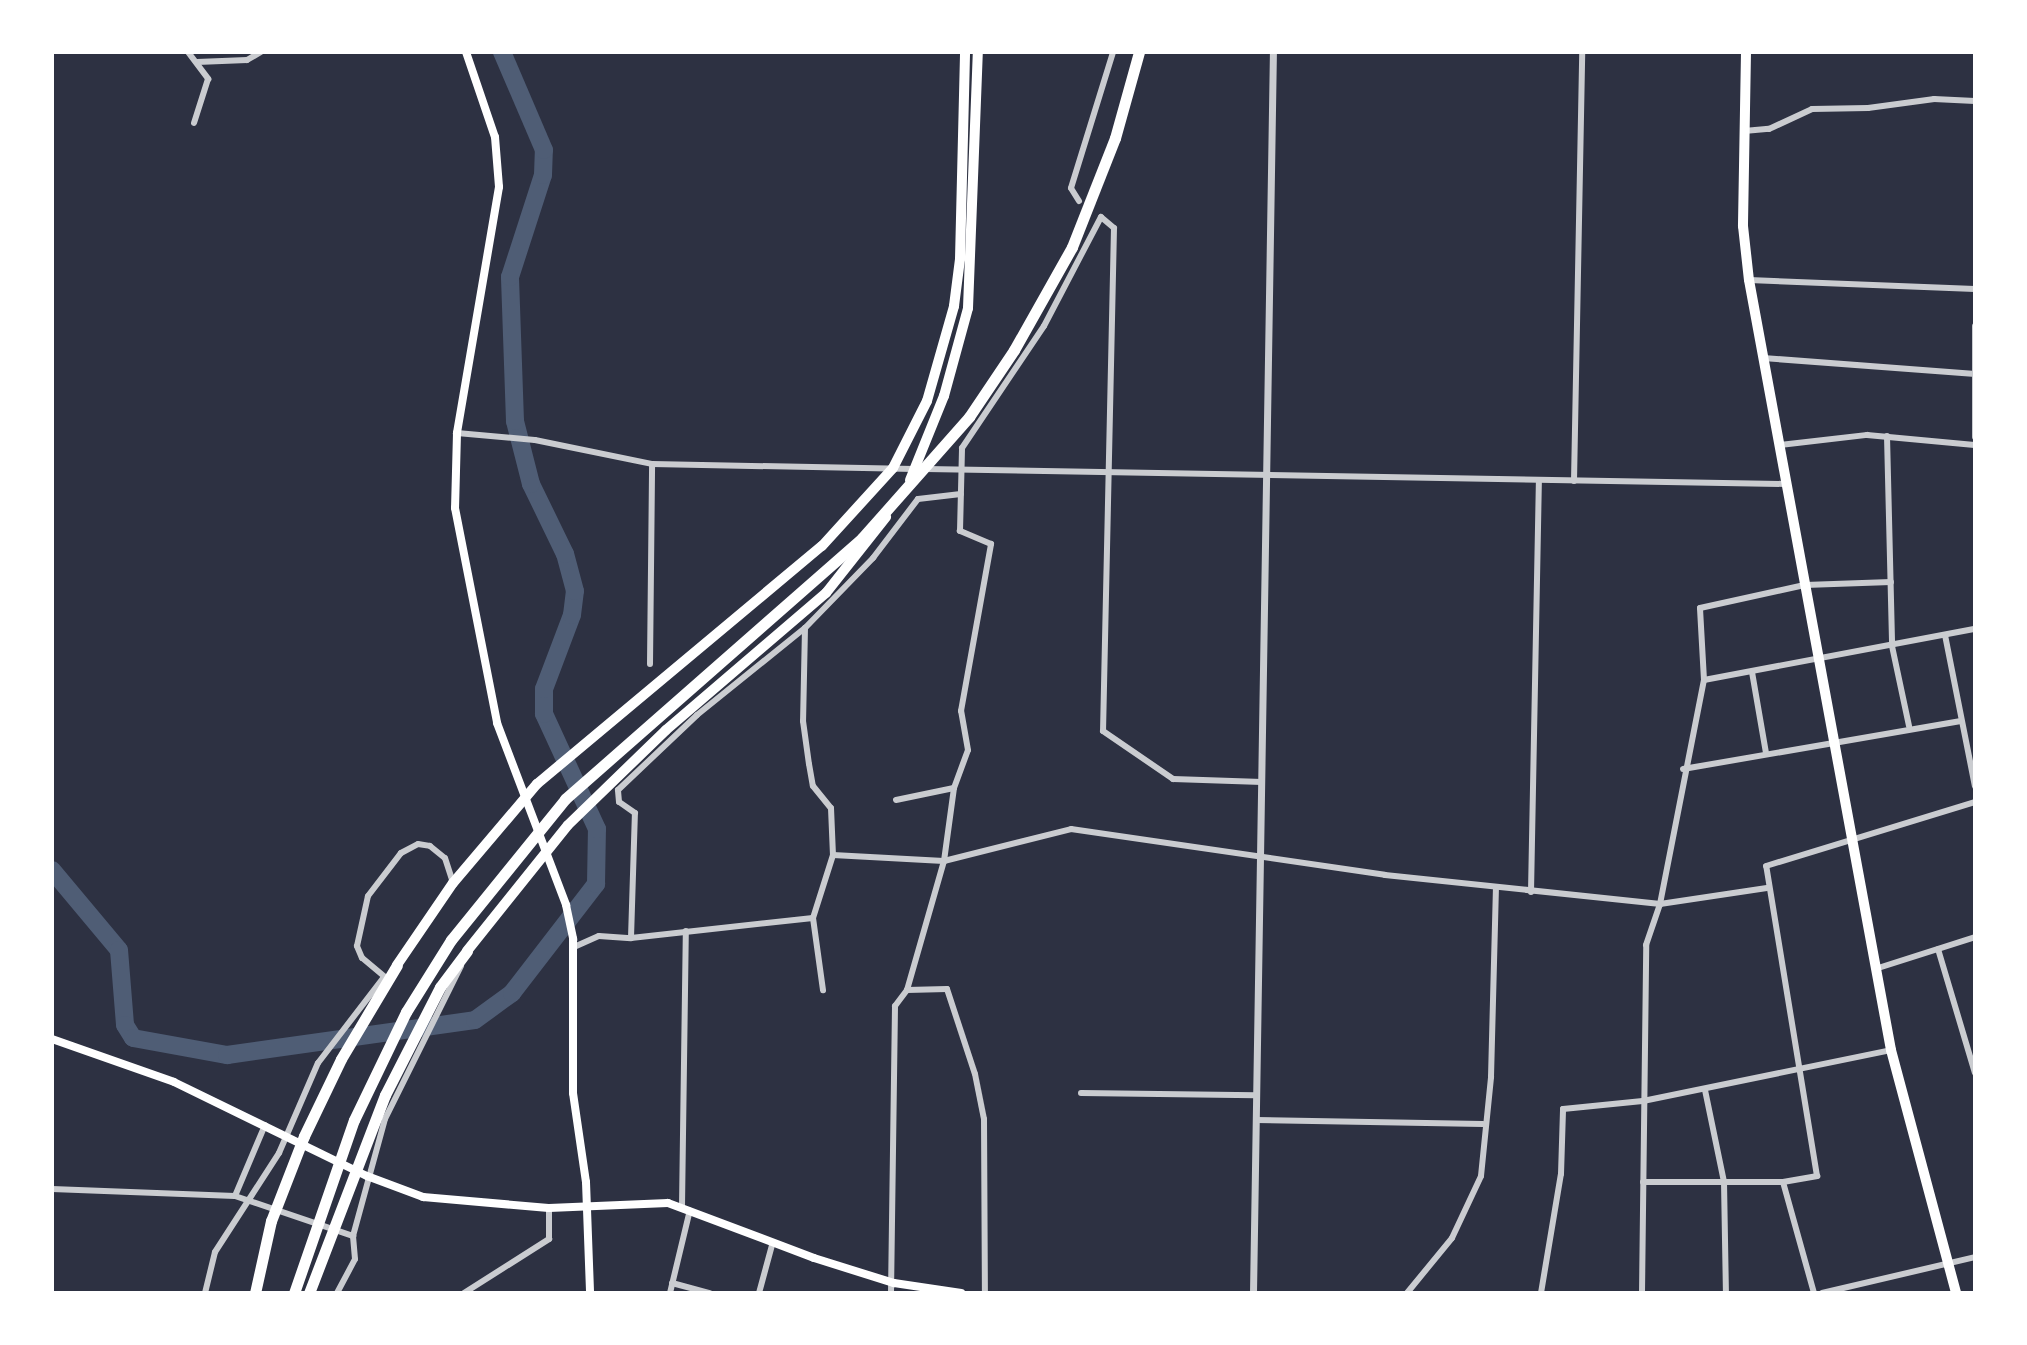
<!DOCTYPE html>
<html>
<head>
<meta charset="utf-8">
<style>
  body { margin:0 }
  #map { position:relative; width:2027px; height:1345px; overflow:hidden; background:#2d3142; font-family:"Source Sans 3",sans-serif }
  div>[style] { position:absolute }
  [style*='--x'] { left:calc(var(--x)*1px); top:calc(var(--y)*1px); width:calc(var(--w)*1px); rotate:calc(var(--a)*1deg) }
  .river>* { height:18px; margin:-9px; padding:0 9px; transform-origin:9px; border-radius:9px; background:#4f5d75 }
  .minor>* { height:6px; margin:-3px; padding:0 3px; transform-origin:3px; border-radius:3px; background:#caccd0 }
  .tertiary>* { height:7px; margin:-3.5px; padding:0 3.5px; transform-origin:3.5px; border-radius:3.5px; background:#caccd0 }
  .secondary>* { height:8px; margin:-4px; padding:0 4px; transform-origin:4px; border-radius:4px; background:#fff }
  .trunk>* { height:10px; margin:-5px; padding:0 5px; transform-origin:5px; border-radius:5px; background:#fff }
  .motorway>* { height:11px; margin:-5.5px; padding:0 5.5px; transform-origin:5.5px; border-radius:5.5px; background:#fff }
  span { translate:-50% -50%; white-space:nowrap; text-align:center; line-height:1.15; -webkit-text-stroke:7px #fff; paint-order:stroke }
  .frame { position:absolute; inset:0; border:54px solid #fff; pointer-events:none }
</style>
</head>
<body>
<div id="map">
  <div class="river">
    <i style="--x:52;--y:870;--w:104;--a:50.1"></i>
    <i style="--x:119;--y:950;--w:75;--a:85.4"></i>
    <i style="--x:125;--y:1025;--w:15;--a:58"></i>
    <i style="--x:133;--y:1038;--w:96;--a:10.3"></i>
    <i style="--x:227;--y:1055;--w:250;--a:-8"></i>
    <i style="--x:475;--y:1020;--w:46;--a:-36.1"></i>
    <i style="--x:512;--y:993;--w:138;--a:-52.4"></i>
    <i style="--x:596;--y:884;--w:55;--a:-89"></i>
    <i style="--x:597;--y:829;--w:127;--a:-114.7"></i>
    <i style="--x:544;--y:714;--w:25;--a:-90"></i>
    <i style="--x:544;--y:689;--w:79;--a:-69.3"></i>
    <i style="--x:572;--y:615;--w:24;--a:-83"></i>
    <i style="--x:575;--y:591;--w:38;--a:-105"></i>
    <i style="--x:565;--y:554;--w:78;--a:-115.9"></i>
    <i style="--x:531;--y:484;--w:65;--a:-104.3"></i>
    <i style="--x:515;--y:421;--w:144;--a:-92"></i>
    <i style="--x:510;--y:277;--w:107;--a:-72.1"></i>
    <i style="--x:543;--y:175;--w:25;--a:-88"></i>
    <i style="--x:544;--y:150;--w:107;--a:-113.2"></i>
  </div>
  <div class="minor">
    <i style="--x:188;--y:52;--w:34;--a:53"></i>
    <i style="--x:208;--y:79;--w:46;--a:107.7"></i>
    <i style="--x:197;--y:62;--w:50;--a:-2.3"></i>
    <i style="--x:247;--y:60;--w:16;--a:-30"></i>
    <i style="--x:1744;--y:131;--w:25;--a:-5"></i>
    <i style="--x:1769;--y:129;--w:47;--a:-24.9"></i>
    <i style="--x:1812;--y:109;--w:56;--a:-1"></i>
    <i style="--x:1868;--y:108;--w:67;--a:-7.8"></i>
    <i style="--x:1934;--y:99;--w:41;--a:2.8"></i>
    <i style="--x:1079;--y:201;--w:15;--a:-122"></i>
    <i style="--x:1071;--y:188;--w:142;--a:-72.8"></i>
    <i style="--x:1749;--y:280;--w:226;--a:2.3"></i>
    <i style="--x:1975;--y:326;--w:111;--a:90"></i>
    <i style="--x:1763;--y:358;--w:213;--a:4.3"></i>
    <i style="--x:457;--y:433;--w:78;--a:5.1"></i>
    <i style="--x:535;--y:440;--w:119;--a:11.6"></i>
    <i style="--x:652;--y:464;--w:262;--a:1.1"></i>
    <i style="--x:1887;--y:436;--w:210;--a:88.6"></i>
    <i style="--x:1892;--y:646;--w:82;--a:78"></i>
    <i style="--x:1780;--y:445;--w:88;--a:-6.6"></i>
    <i style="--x:1867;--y:435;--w:108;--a:5.3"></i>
    <i style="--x:926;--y:469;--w:859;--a:1"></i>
    <i style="--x:1574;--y:481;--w:429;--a:-88.9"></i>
    <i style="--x:805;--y:628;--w:93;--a:91.2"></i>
    <i style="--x:803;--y:721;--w:43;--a:82.1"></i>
    <i style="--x:809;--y:764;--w:22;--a:80"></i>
    <i style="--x:813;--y:786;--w:28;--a:51"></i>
    <i style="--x:831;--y:808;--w:47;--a:87.6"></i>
    <i style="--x:833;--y:855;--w:66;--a:107.6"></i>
    <i style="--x:813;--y:918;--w:73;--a:82.1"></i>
    <i style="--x:1945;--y:635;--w:154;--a:78.8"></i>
    <i style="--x:650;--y:664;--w:200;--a:-89.4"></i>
    <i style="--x:1752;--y:672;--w:82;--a:80.2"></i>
    <i style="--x:1704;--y:680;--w:276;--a:-10.7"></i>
    <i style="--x:1683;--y:769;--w:282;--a:-9.8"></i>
    <i style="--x:896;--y:800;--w:59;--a:-11.7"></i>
    <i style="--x:833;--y:855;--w:111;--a:3.1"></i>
    <i style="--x:944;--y:861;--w:131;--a:-14.1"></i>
    <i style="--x:1071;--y:829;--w:317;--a:8.3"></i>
    <i style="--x:1385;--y:875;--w:277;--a:6"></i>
    <i style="--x:1660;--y:904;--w:108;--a:-8.5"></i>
    <i style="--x:1531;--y:892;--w:411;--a:-88.9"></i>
    <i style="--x:631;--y:938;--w:125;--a:-88.2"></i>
    <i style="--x:635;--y:813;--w:19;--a:-145"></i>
    <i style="--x:619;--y:802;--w:12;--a:-95"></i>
    <i style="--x:618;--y:790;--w:109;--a:-43.5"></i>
    <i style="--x:697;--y:715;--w:139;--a:-38.9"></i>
    <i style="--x:805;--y:628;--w:98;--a:-45.8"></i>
    <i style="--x:873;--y:558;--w:74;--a:-52.7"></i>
    <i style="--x:918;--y:499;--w:43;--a:-6.6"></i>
    <i style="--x:574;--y:947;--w:27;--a:-24"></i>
    <i style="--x:599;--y:936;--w:32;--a:4"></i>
    <i style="--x:631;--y:938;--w:183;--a:-6.3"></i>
    <i style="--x:1938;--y:949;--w:129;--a:73.4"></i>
    <i style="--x:1875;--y:969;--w:105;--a:-17.7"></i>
    <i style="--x:385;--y:977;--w:30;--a:-140"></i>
    <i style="--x:362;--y:958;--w:13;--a:-113"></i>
    <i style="--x:357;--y:946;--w:51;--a:-77.6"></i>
    <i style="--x:368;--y:896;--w:54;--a:-52.5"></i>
    <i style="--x:401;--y:853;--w:19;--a:-28"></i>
    <i style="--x:418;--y:844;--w:12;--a:9"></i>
    <i style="--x:430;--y:846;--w:19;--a:39"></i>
    <i style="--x:445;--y:858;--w:26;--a:72"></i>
    <i style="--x:907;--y:990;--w:40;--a:-1.4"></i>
    <i style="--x:947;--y:989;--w:89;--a:71.8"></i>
    <i style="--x:975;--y:1074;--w:46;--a:78.7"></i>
    <i style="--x:984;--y:1119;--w:174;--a:89.7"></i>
    <i style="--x:1705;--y:1090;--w:94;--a:78.3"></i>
    <i style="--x:1724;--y:1182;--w:111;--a:89"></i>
    <i style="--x:1081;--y:1093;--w:175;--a:0.7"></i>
    <i style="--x:1256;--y:1120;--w:227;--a:1"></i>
    <i style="--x:1643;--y:1182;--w:140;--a:0"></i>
    <i style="--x:1783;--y:1182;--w:35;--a:-10"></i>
    <i style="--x:1817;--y:1176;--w:314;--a:-99.3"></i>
    <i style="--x:1766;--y:866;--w:219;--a:-17"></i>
    <i style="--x:1783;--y:1182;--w:115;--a:74.4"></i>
    <i style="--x:52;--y:1189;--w:183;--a:2.2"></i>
    <i style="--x:235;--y:1196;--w:125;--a:18.7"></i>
    <i style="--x:235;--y:1196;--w:77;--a:-67.1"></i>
    <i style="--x:682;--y:1206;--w:275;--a:-89.2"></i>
    <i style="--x:672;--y:1283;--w:39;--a:15"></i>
    <i style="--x:205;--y:1293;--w:42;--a:-76.3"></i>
    <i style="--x:215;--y:1252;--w:118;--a:-57.1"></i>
    <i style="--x:279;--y:1153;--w:98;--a:-66.6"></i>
    <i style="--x:318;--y:1063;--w:108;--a:-52.5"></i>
    <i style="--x:337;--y:1293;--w:38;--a:-62"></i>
    <i style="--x:355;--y:1259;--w:23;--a:-95"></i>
    <i style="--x:353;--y:1236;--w:121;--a:-74.7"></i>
    <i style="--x:385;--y:1119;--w:171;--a:-63.6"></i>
    <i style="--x:464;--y:1293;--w:101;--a:-32.4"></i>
    <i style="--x:549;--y:1239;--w:31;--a:-90"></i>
    <i style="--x:670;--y:1293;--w:85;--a:-76.5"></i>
    <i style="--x:759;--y:1293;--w:50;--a:-74.8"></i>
    <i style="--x:891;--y:1293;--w:287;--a:-89.2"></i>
    <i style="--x:895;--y:1006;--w:20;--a:-53"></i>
    <i style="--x:907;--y:990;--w:134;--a:-74"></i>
    <i style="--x:944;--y:861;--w:74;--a:-82.2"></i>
    <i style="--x:954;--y:788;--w:40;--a:-69.8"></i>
    <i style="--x:968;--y:750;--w:40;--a:-100"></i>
    <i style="--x:961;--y:711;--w:170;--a:-79.8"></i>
    <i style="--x:991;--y:544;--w:34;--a:-157"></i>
    <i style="--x:960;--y:531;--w:83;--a:-88.6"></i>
    <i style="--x:962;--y:448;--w:147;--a:-56.1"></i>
    <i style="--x:1044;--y:326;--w:123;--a:-62.4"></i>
    <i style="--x:1101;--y:217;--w:17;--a:40"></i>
    <i style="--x:1114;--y:228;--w:503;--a:91.25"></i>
    <i style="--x:1103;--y:731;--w:85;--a:34.4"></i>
    <i style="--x:1173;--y:779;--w:89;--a:1.9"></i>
    <i style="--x:1407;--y:1293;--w:71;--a:-50.7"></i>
    <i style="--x:1452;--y:1238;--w:68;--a:-64.9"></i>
    <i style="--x:1481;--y:1176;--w:100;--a:-84.2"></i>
    <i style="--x:1491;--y:1077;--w:188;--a:-88.5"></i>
    <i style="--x:1541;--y:1293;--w:121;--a:-80.5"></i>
    <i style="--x:1561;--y:1174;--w:65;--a:-88.2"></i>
    <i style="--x:1563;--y:1109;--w:80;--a:-5.7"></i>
    <i style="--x:1643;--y:1101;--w:253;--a:-11.6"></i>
    <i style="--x:1642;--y:1293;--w:348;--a:-89.3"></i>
    <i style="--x:1646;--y:945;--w:43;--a:-71.1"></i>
    <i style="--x:1660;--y:904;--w:228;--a:-78.9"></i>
    <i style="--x:1704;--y:680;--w:72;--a:-93.2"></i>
    <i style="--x:1700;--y:608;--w:107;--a:-12.4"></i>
    <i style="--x:1805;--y:585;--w:86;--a:-2"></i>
    <i style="--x:1822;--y:1293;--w:157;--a:-13.2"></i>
  </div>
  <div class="tertiary">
    <i style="--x:1253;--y:1293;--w:1241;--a:-89.08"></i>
  </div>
  <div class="secondary">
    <i style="--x:466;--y:52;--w:90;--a:71.2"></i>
    <i style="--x:495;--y:137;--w:50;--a:85.4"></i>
    <i style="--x:499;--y:187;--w:250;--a:99.7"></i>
    <i style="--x:457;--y:433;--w:75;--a:91.5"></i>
    <i style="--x:455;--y:508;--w:219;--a:78.9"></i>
    <i style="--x:497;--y:723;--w:195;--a:69.2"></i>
    <i style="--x:566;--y:905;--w:35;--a:78"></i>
    <i style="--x:573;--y:939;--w:154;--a:90"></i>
    <i style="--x:573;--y:1093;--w:90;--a:81.7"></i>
    <i style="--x:586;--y:1182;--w:111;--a:87.9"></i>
    <i style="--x:52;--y:1039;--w:129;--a:19.4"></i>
    <i style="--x:174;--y:1082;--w:215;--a:26"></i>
    <i style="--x:367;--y:1176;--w:60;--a:20.6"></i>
    <i style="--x:423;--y:1197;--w:126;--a:5"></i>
    <i style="--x:549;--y:1208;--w:119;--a:-2.4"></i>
    <i style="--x:668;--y:1203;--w:156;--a:20.6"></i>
    <i style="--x:814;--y:1258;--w:84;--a:17.4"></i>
    <i style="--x:894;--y:1283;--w:68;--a:8.5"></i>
  </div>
  <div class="trunk">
    <i style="--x:1746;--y:52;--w:174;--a:91"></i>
    <i style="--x:1743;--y:226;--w:54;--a:83.7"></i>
    <i style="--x:1749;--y:280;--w:783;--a:79.55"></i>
    <i style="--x:1891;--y:1050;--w:252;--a:75"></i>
    <i style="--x:910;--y:480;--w:91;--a:-68"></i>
    <i style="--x:944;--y:396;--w:91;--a:-74.7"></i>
    <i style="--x:968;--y:308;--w:256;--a:-87.8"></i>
    <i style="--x:467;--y:951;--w:161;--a:-51.3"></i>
    <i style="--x:568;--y:825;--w:136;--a:-44.1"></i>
    <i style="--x:666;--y:730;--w:211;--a:-40.6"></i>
    <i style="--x:826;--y:593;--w:97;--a:-51.7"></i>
    <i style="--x:397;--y:965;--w:99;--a:-55.7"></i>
    <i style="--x:453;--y:883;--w:130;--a:-49.7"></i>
    <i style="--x:537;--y:784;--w:371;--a:-39.9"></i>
    <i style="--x:822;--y:546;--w:105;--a:-47.7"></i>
    <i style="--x:893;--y:468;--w:75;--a:-63.1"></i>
    <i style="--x:927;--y:401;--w:99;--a:-74.1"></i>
    <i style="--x:954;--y:306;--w:47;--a:-82.7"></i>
    <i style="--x:960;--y:259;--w:207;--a:-88.6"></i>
  </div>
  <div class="motorway">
    <i style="--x:255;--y:1293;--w:74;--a:-77.5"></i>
    <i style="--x:271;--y:1221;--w:91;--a:-68.8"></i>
    <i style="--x:304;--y:1136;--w:85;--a:-64.3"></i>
    <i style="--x:341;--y:1059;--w:109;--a:-59.2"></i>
    <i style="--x:294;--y:1293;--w:183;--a:-70.9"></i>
    <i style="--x:354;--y:1120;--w:120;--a:-64.3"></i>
    <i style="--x:406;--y:1012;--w:85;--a:-58"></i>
    <i style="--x:451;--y:940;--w:181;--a:-51"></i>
    <i style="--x:565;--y:799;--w:395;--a:-41.3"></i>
    <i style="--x:862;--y:538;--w:162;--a:-48.5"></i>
    <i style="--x:969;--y:417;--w:81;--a:-56.1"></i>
    <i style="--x:1014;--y:350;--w:118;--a:-60.6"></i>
    <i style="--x:1072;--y:247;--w:117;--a:-68.5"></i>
    <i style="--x:1115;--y:138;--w:89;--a:-74.4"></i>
    <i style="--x:309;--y:1293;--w:212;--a:-69"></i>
    <i style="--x:385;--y:1095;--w:121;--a:-63"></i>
    <i style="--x:440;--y:987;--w:45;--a:-53.1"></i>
  </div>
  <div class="frame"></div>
</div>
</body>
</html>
